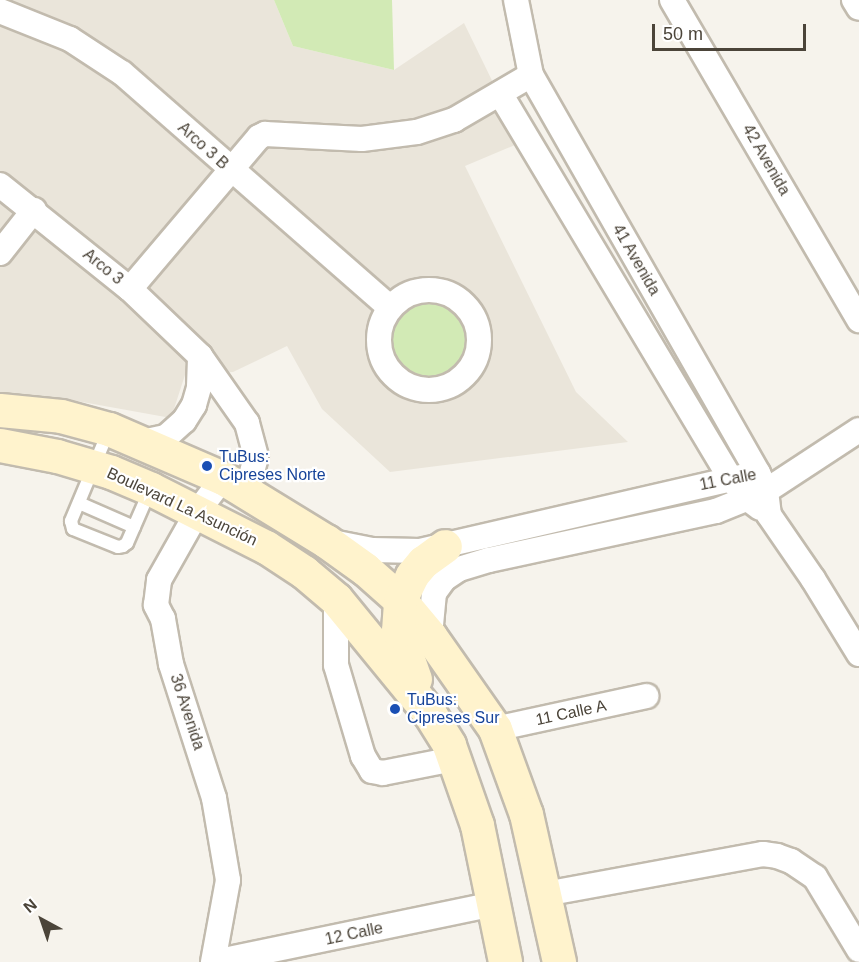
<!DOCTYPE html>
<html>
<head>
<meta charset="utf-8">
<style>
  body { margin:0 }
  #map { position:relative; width:859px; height:962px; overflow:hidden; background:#f6f3ec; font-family:Arial,sans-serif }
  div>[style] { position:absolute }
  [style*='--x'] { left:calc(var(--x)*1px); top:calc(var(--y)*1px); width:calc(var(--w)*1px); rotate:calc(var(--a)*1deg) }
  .residential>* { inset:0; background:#eae5da }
  .green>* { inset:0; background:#d2eab5 }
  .roads { filter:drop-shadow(2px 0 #c2bbae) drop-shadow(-2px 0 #c2bbae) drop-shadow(0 2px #c2bbae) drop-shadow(0 -2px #c2bbae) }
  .lane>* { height:12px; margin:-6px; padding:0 6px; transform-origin:6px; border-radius:6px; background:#fff }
  .street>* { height:24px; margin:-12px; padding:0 12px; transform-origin:12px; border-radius:12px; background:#fff }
  .street>.ring { margin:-12px; padding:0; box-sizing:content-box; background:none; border:24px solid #fff; border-radius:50% }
  .secondary>* { height:33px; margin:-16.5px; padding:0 16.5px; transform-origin:16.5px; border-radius:16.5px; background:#fff3cd }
  .dots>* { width:16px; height:16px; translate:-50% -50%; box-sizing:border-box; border:3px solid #fff; border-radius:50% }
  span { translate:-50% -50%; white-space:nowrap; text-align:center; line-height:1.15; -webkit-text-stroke:4.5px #fff; paint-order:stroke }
  .street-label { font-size:16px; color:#4b4439 }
  .transit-label { font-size:16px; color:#164399 }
  .left { translate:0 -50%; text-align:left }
  .north { position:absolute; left:12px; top:890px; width:60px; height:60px; -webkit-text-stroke:4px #fff; paint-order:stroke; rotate:320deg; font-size:16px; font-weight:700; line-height:24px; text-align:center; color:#4b4439 }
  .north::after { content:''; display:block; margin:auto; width:21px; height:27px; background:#4b4439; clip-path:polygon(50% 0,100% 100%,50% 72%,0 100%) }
  .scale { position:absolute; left:652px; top:24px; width:154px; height:27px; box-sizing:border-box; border:3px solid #4b4439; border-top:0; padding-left:8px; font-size:18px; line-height:21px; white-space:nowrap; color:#4b4439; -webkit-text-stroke:4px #fff; paint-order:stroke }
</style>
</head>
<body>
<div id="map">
  <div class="residential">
    <i style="clip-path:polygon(0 0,274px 0,293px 46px,394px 70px,464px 23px,522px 142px,465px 166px,576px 392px,628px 442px,390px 472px,322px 409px,287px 346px,233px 372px,185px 375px,171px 418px,60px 398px,0 405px)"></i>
  </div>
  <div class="green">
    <i style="clip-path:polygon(274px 0,392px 0,394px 70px,293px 46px)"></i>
    <i style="clip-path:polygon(435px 300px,448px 305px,464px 318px,468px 330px,464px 359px,441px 376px,416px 379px,393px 365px,385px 337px,387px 326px,397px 312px)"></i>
  </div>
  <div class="roads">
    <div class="lane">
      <i style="--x:109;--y:430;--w:99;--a:112.7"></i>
      <i style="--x:71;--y:521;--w:8;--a:76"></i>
      <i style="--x:73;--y:529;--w:48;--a:21.8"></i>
      <i style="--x:118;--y:547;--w:5;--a:-11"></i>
      <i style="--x:123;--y:546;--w:5;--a:-37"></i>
      <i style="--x:127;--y:543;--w:58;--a:-66.5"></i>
      <i style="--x:79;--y:503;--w:60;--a:23.6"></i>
    </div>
    <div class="street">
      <i style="--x:516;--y:0;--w:76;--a:78.7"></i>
      <i style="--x:531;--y:75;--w:458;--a:60.3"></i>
      <i style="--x:758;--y:473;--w:20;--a:66"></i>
      <i style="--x:766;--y:491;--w:24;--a:83"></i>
      <i style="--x:769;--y:515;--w:78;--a:55.5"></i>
      <i style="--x:813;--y:579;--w:88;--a:58.5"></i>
      <i style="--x:672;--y:0;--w:371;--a:59.7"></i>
      <i style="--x:854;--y:0;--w:9;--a:58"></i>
      <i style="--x:0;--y:11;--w:75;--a:21.8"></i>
      <i style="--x:70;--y:39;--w:62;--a:33.2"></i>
      <i style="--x:122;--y:73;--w:356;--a:41.2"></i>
      <i style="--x:501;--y:95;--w:446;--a:59.1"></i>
      <i style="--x:730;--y:478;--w:28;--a:49"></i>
      <i style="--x:748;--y:499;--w:15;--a:37"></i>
      <i style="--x:0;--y:185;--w:166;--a:38.7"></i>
      <i style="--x:130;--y:289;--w:97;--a:43.7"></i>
      <i style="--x:200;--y:356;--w:82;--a:55"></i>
      <i style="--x:247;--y:423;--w:35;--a:75"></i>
      <i style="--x:256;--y:457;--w:35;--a:105"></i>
      <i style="--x:0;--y:253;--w:55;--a:-51.7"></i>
      <i style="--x:130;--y:289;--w:199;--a:-49.7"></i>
      <i style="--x:259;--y:137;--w:7;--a:-27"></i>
      <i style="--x:265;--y:134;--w:97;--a:3"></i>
      <i style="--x:362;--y:139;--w:55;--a:-7.3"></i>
      <i style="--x:417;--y:132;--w:39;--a:-18"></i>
      <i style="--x:454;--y:120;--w:89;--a:-30.3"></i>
      <i class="ring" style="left:379px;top:290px;width:76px;height:76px"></i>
      <i style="--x:142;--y:442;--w:25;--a:-12"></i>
      <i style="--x:166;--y:437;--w:24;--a:-42"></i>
      <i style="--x:184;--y:421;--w:19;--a:-58"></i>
      <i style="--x:194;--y:405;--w:19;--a:-74"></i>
      <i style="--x:199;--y:387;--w:31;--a:-88"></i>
      <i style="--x:332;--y:542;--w:41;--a:11.3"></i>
      <i style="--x:372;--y:550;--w:48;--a:1.2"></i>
      <i style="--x:420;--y:551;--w:333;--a:-13"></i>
      <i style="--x:336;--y:599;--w:66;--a:90"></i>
      <i style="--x:336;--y:665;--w:95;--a:73.5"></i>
      <i style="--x:363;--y:756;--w:17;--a:59"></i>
      <i style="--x:372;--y:771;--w:11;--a:10"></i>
      <i style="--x:383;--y:773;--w:72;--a:-11.2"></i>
      <i style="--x:430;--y:636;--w:43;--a:-84.7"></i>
      <i style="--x:434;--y:593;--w:17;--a:-54"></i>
      <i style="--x:444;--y:579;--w:18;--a:-34"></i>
      <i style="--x:459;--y:569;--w:31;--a:-17"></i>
      <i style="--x:489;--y:560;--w:232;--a:-12.2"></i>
      <i style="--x:716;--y:511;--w:54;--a:-21.8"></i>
      <i style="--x:766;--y:491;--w:111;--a:-33.3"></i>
      <i style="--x:495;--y:729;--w:155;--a:-12.3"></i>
      <i style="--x:545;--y:894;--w:222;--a:-10.4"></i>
      <i style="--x:763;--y:854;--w:14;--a:8"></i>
      <i style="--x:777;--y:856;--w:15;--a:20"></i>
      <i style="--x:791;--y:861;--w:29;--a:34"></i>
      <i style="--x:815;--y:877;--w:85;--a:58.9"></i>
      <i style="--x:213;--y:962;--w:83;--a:-79.6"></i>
      <i style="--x:228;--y:880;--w:83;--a:-99.7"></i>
      <i style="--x:214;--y:798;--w:141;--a:-107.8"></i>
      <i style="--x:171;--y:664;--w:46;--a:-100.1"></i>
      <i style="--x:163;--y:619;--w:16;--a:-117"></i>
      <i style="--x:156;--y:605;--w:25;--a:-83"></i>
      <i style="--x:159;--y:580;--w:79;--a:-60.5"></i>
      <i style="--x:198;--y:511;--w:41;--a:-52.9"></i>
      <i style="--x:214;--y:962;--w:285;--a:-11.7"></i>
    </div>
    <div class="secondary">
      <i style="--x:0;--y:410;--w:61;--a:5.6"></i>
      <i style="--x:61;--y:416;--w:50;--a:15.2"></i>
      <i style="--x:109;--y:429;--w:124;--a:23.3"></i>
      <i style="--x:223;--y:478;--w:121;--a:31.5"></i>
      <i style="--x:326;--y:541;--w:48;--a:35.7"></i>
      <i style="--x:365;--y:569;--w:47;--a:41.5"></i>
      <i style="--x:400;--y:600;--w:47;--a:50.2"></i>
      <i style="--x:430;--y:636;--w:113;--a:55"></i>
      <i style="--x:495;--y:729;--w:90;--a:70"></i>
      <i style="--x:526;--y:814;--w:152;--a:77.4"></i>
      <i style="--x:0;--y:445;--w:58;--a:10.9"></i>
      <i style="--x:57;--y:456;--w:56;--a:16.5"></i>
      <i style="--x:111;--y:472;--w:43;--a:23"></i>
      <i style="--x:151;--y:489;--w:129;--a:26.8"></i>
      <i style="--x:266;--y:547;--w:45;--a:33.3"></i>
      <i style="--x:304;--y:572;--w:42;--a:40.2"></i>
      <i style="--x:336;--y:599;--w:149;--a:50.7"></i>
      <i style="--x:430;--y:714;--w:36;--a:58"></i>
      <i style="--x:449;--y:745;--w:85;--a:70.7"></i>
      <i style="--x:477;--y:825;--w:140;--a:78.4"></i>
      <i style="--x:415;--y:679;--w:51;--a:-109.5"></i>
      <i style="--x:398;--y:631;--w:31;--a:-86"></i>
      <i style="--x:400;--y:600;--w:28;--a:-64"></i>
      <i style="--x:412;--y:575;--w:17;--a:-50"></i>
      <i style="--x:423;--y:562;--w:27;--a:-36"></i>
    </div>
  </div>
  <div class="dots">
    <i style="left:207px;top:466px;background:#1a4fb4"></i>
    <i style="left:395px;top:709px;background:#1a4fb4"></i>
  </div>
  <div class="street-label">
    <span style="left:203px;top:146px;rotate:42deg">Arco 3 B</span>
    <span style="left:766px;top:160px;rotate:60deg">42 Avenida</span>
    <span style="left:636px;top:260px;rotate:60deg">41 Avenida</span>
    <span style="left:103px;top:267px;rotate:39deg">Arco 3</span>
    <span style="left:728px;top:480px;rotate:-11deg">11 Calle</span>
    <span style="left:182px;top:507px;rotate:25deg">Boulevard La Asunción</span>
    <span style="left:187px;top:712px;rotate:72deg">36 Avenida</span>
    <span style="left:571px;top:713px;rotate:-12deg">11 Calle A</span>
    <span style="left:354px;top:934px;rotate:-12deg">12 Calle</span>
  </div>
  <div class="transit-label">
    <span class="left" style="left:219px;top:466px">TuBus:<br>Cipreses Norte</span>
    <span class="left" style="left:407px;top:709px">TuBus:<br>Cipreses Sur</span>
  </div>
  <div class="north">N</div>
  <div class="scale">50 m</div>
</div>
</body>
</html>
